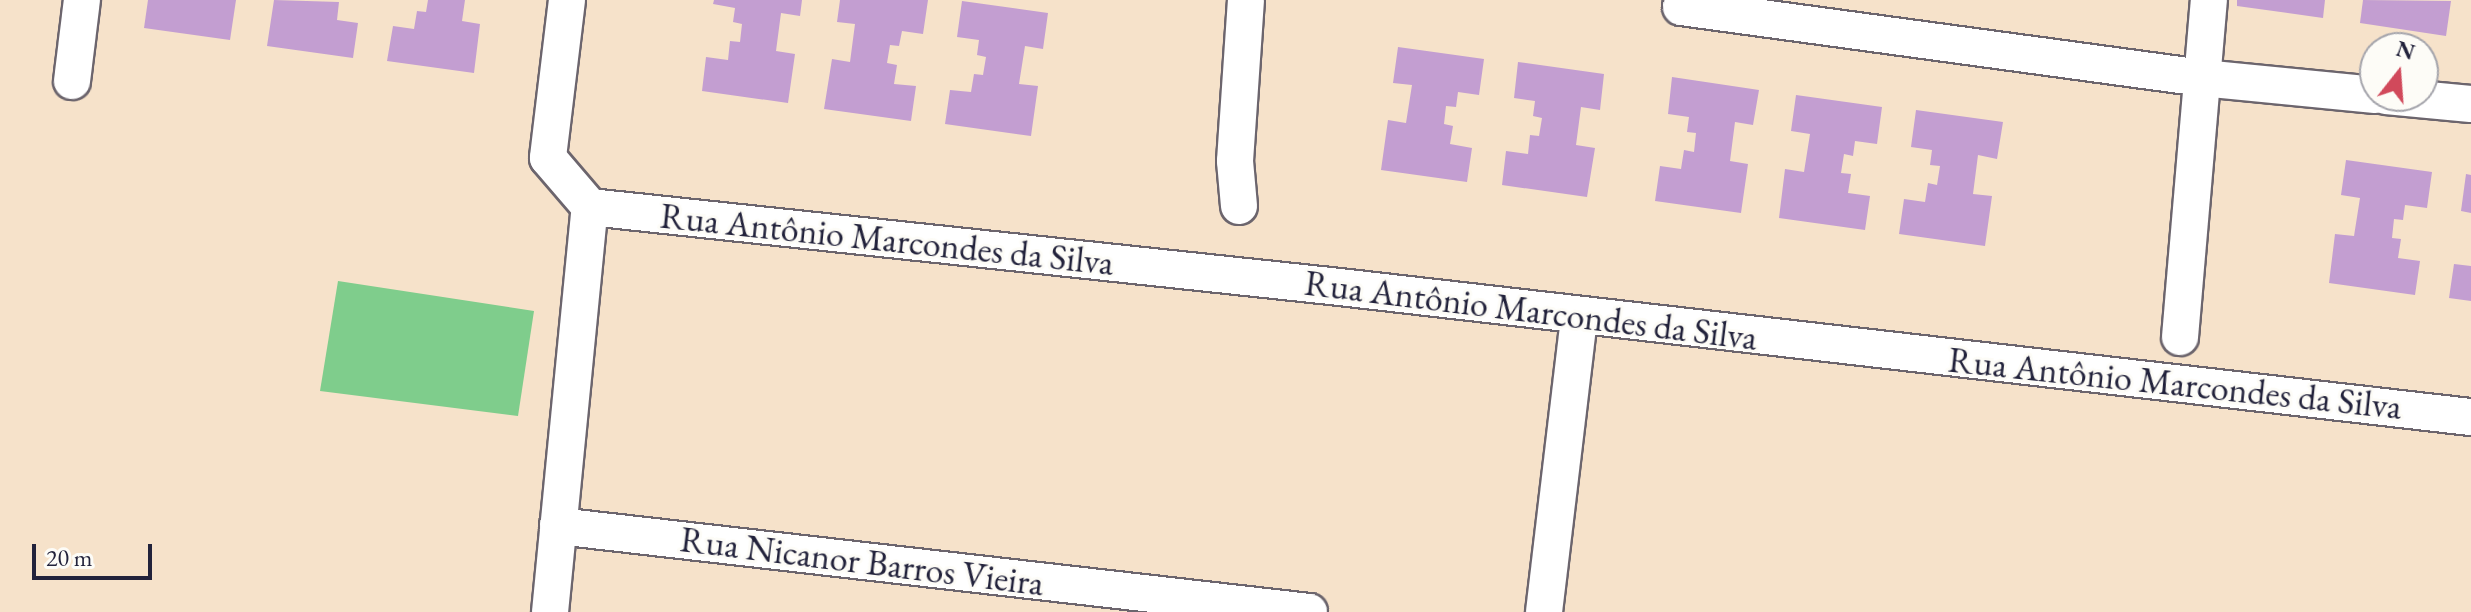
<!DOCTYPE html>
<html>
<head>
<meta charset="utf-8">
<style>
  body { margin:0 }
  #map { position:relative; width:2471px; height:612px; overflow:hidden; background:#f6e2ca; font-family:"EB Garamond",serif }
  div>[style] { position:absolute }
  [style*='--x'] { left:calc(var(--x)*1px); top:calc(var(--y)*1px); width:calc(var(--w)*1px); rotate:calc(var(--a)*1deg) }
  .green>* { inset:0; background:#7fcd8c }
  .building>* { inset:0; background:#c39ed1 }
  .roads { filter:drop-shadow(2px 0 #6c656d) drop-shadow(-2px 0 #6c656d) drop-shadow(0 2px #6c656d) drop-shadow(0 -2px #6c656d) }
  .street>* { height:36px; margin:-18px; padding:0 18px; transform-origin:18px; border-radius:18px; background:#fff }
  span { translate:-50% -50%; white-space:nowrap; text-align:center; line-height:1.15; -webkit-text-stroke:6px #fdfcf7; paint-order:stroke }
  .street-label { font-size:36px; color:#22223b }
  .north { position:absolute; left:2359px; top:32px; width:80px; height:80px; box-sizing:border-box; background:#fdfcf7; border:2px solid #a5a5ac; border-radius:50%; rotate:17deg; font-size:22px; font-weight:700; line-height:32px; text-align:center; color:#22223b }
  .north::after { content:''; display:block; margin:auto; width:28px; height:36px; background:#d1495b; clip-path:polygon(50% 0,100% 100%,50% 72%,0 100%) }
  .scale { position:absolute; left:32px; top:544px; width:120px; height:36px; box-sizing:border-box; border:4px solid #22223b; border-top:0; padding-left:10px; font-size:24px; line-height:28px; white-space:nowrap; color:#22223b; -webkit-text-stroke:6px #fdfcf7; paint-order:stroke }
</style>
</head>
<body>
<div id="map">
  <div class="green">
    <i style="clip-path:polygon(338px 281px,534px 311px,518px 416px,320px 391px)"></i>
  </div>
  <div class="building">
    <i style="clip-path:polygon(148px 0,236px 0,230px 40px,144px 28px)"></i>
    <i style="clip-path:polygon(274px 0,339px 2px,337px 20px,358px 23px,353px 58px,267px 46px)"></i>
    <i style="clip-path:polygon(428px 0,465px 0,462px 21px,480px 24px,474px 73px,387px 61px,393px 26px,414px 29px,417px 11px,426px 12px)"></i>
    <i style="clip-path:polygon(714px 0,802px 0,800px 16px,781px 13px,776px 51px,795px 54px,788px 103px,702px 91px,706px 57px,728px 60px,730px 41px,740px 42px,742px 24px,733px 22px,735px 8px,713px 4px)"></i>
    <i style="clip-path:polygon(840px 0,928px 0,923px 34px,902px 31px,899px 46px,890px 45px,887px 63px,897px 65px,894px 84px,916px 86px,911px 121px,824px 109px,832px 59px,850px 62px,855px 24px,837px 22px)"></i>
    <i style="clip-path:polygon(2237px 0,2325px 0,2323px 18px,2237px 6px)"></i>
    <i style="clip-path:polygon(2363px 0,2451px 1px,2446px 36px,2360px 23px)"></i>
    <i style="clip-path:polygon(962px 1px,1048px 13px,1043px 49px,1025px 46px,1019px 84px,1038px 86px,1031px 136px,945px 124px,950px 90px,971px 92px,974px 74px,983px 75px,986px 57px,977px 55px,979px 40px,957px 37px)"></i>
    <i style="clip-path:polygon(1398px 47px,1484px 59px,1479px 95px,1458px 92px,1456px 107px,1446px 106px,1444px 124px,1453px 126px,1450px 144px,1472px 148px,1467px 182px,1381px 170px,1388px 120px,1406px 123px,1412px 85px,1393px 83px)"></i>
    <i style="clip-path:polygon(1518px 62px,1604px 74px,1600px 110px,1581px 107px,1576px 145px,1595px 148px,1587px 197px,1502px 185px,1506px 151px,1528px 154px,1530px 135px,1539px 136px,1542px 118px,1533px 116px,1535px 101px,1514px 98px)"></i>
    <i style="clip-path:polygon(1672px 77px,1759px 90px,1753px 125px,1735px 122px,1730px 161px,1748px 164px,1741px 213px,1655px 201px,1660px 166px,1681px 169px,1684px 150px,1694px 152px,1696px 133px,1687px 132px,1689px 117px,1668px 114px)"></i>
    <i style="clip-path:polygon(1796px 95px,1882px 107px,1877px 144px,1855px 141px,1853px 156px,1844px 154px,1841px 173px,1851px 174px,1848px 193px,1870px 196px,1865px 230px,1779px 218px,1785px 169px,1804px 172px,1810px 134px,1791px 131px)"></i>
    <i style="clip-path:polygon(1916px 110px,2003px 122px,1997px 159px,1978px 155px,1973px 194px,1992px 196px,1985px 246px,1899px 234px,1904px 199px,1925px 202px,1928px 183px,1937px 185px,1940px 166px,1930px 165px,1932px 150px,1911px 147px)"></i>
    <i style="clip-path:polygon(2346px 160px,2432px 172px,2427px 208px,2405px 205px,2403px 220px,2394px 219px,2392px 238px,2401px 239px,2398px 258px,2420px 261px,2415px 295px,2329px 283px,2335px 234px,2354px 236px,2360px 198px,2341px 195px)"></i>
    <i style="clip-path:polygon(2466px 174px,2471px 175px,2471px 213px,2461px 211px)"></i>
    <i style="clip-path:polygon(2454px 264px,2471px 266px,2471px 301px,2449px 298px)"></i>
  </div>
  <div class="roads">
    <div class="street">
      <i style="--x:567;--y:0;--w:159;--a:96.9"></i>
      <i style="--x:548;--y:158;--w:65;--a:49.4"></i>
      <i style="--x:1681;--y:7;--w:526;--a:7.76"></i>
      <i style="--x:2202;--y:78;--w:174;--a:5.6"></i>
      <i style="--x:72;--y:81;--w:82;--a:-83"></i>
      <i style="--x:2386;--y:96;--w:85;--a:5.4"></i>
      <i style="--x:1239;--y:206;--w:45;--a:-95.1"></i>
      <i style="--x:1235;--y:161;--w:161;--a:-86.1"></i>
      <i style="--x:590;--y:207;--w:745;--a:6.09"></i>
      <i style="--x:1331;--y:286;--w:1148;--a:6.56"></i>
      <i style="--x:2180;--y:337;--w:338;--a:-85.1"></i>
      <i style="--x:558;--y:526;--w:756;--a:6.53"></i>
      <i style="--x:550;--y:612;--w:407;--a:-84.4"></i>
      <i style="--x:1544;--y:612;--w:297;--a:-83.2"></i>
    </div>
  </div>
  <div class="street-label">
    <span style="left:887px;top:239px;rotate:6deg">Rua Antônio Marcondes da Silva</span>
    <span style="left:1531px;top:310px;rotate:7deg">Rua Antônio Marcondes da Silva</span>
    <span style="left:2175px;top:383px;rotate:6deg">Rua Antônio Marcondes da Silva</span>
    <span style="left:862px;top:561px;rotate:7deg">Rua Nicanor Barros Vieira</span>
  </div>
  <div class="north">N</div>
  <div class="scale">20 m</div>
</div>
</body>
</html>
